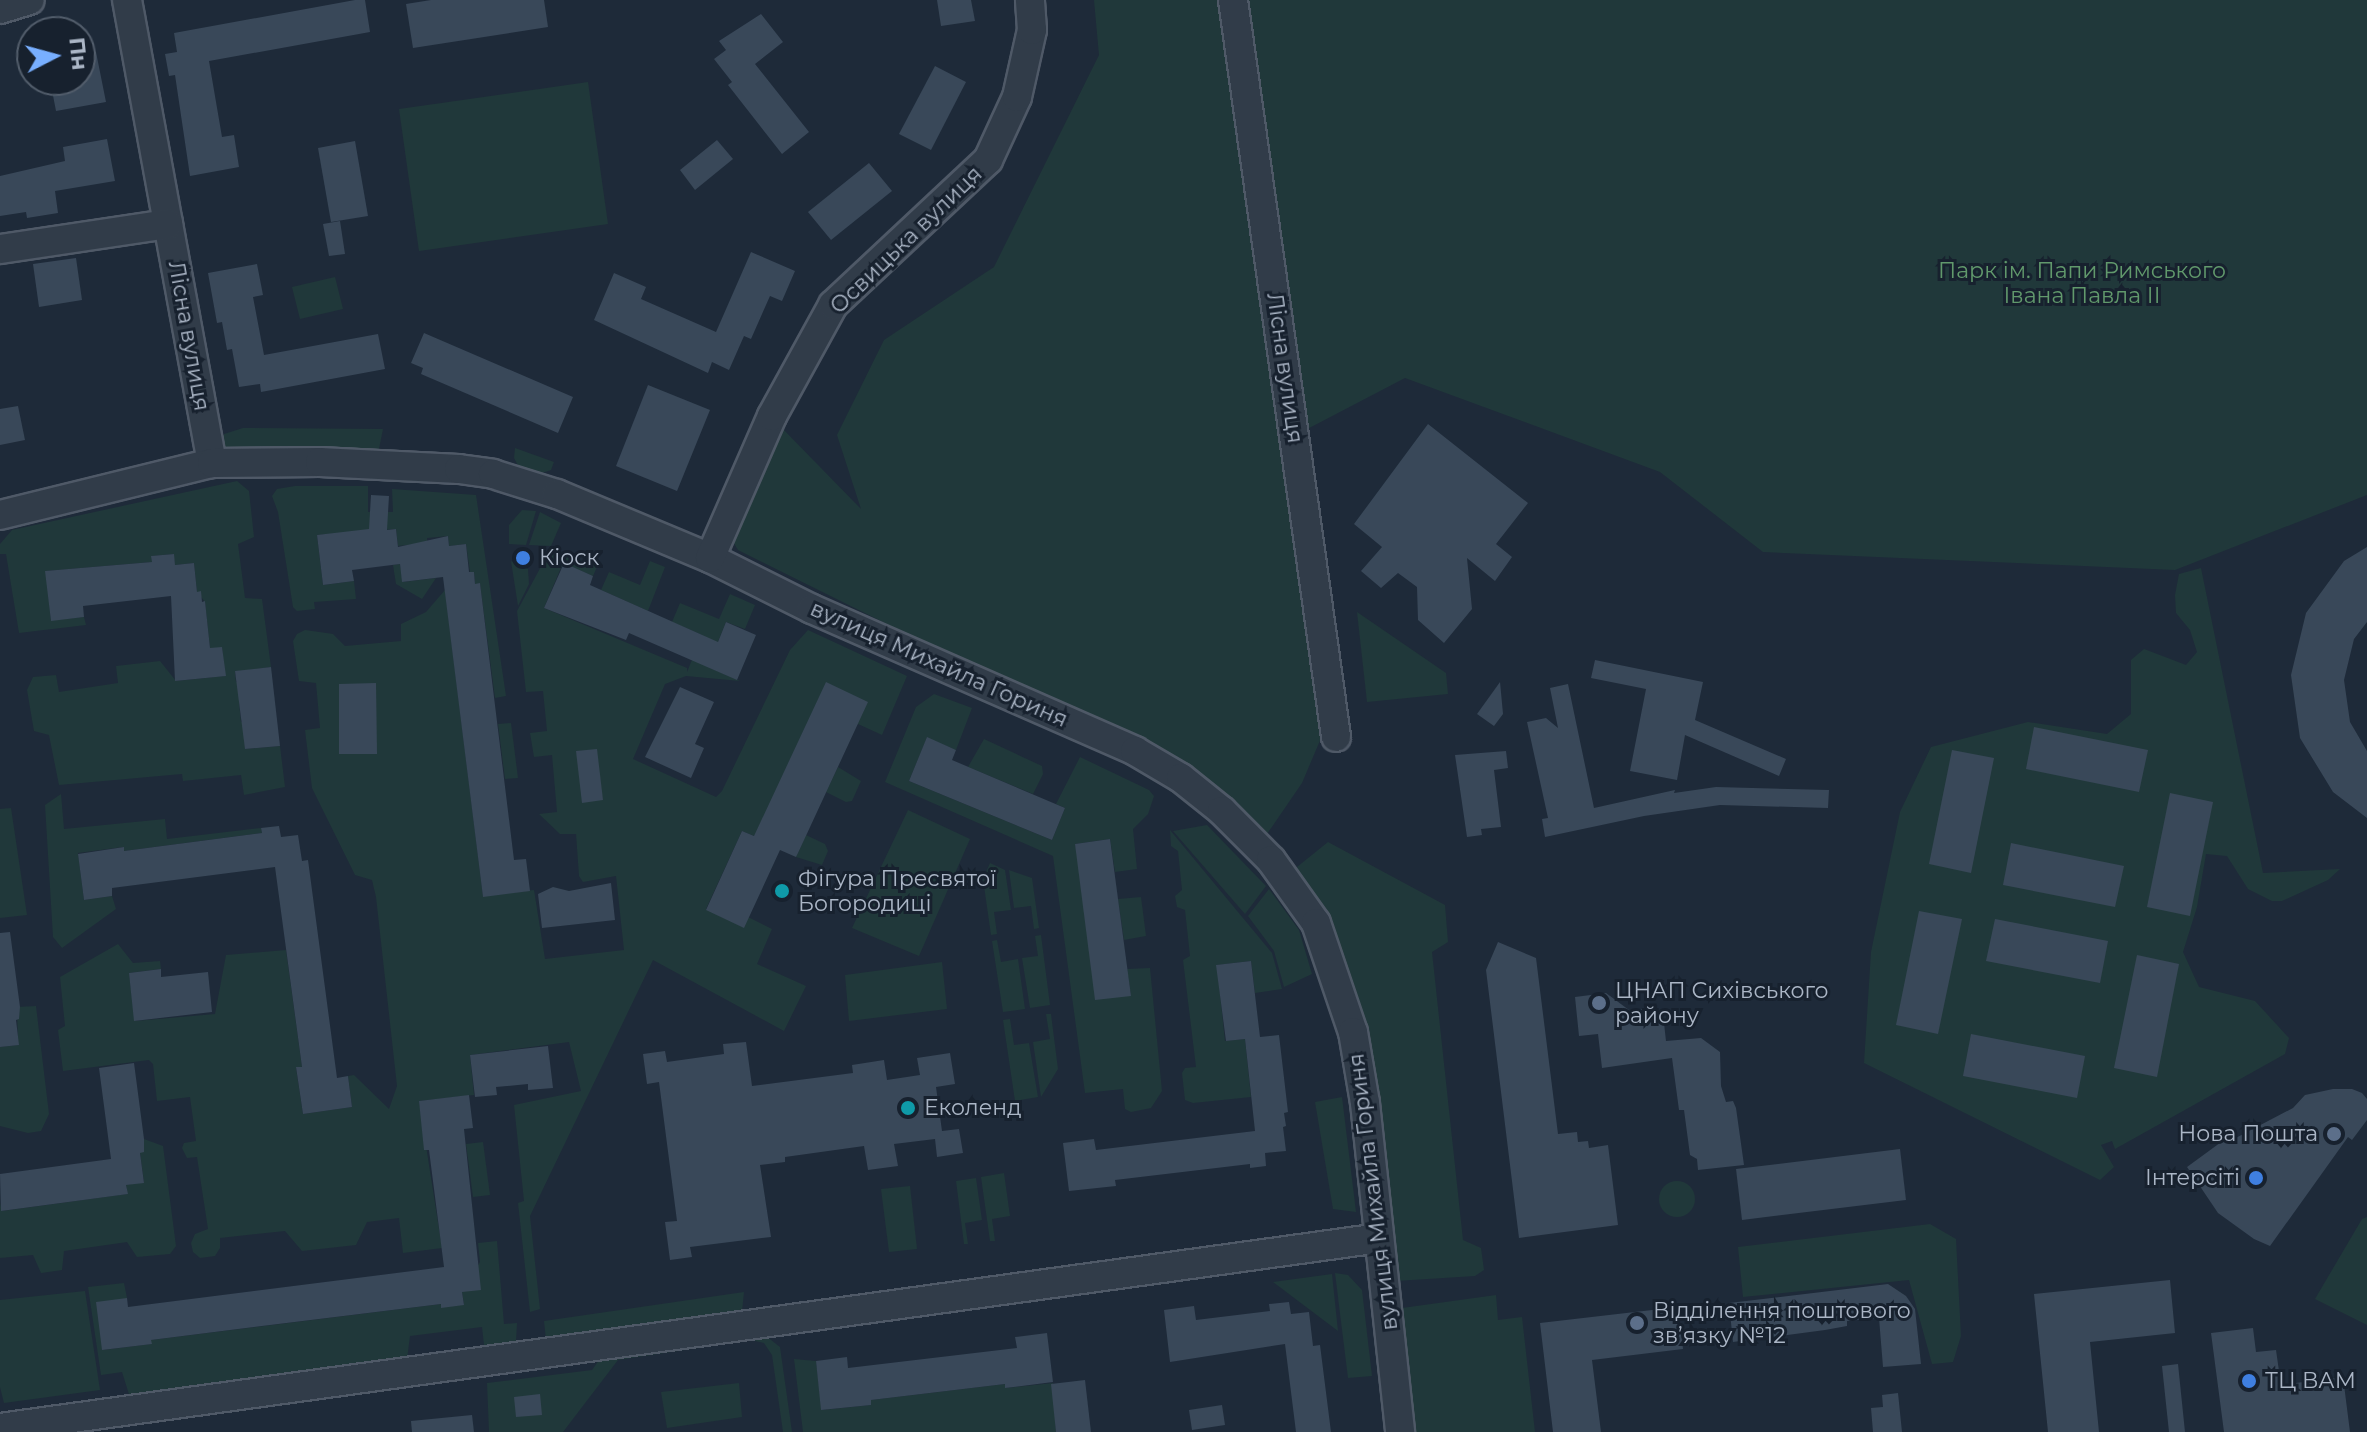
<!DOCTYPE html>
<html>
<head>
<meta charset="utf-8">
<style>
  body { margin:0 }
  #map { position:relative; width:2367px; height:1432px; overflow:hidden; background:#1e2a39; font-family:Montserrat,sans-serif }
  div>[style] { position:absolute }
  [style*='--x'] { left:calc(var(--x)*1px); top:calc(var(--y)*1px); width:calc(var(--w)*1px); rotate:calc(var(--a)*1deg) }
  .green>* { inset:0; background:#20383a }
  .round { border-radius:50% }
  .building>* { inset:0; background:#394859 }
  .roads { filter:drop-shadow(2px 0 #4f5967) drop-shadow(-2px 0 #4f5967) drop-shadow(0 2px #4f5967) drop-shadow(0 -2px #4f5967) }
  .minor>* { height:28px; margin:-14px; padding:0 14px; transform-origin:14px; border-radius:14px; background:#313c49 }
  .dots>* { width:22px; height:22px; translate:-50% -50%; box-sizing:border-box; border:4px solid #17212e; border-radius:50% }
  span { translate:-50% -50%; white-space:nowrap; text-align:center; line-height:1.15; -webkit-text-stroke:6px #17212e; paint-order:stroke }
  .street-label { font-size:22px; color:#abb6c6 }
  .park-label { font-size:22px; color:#61996c }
  .poi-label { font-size:22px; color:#abb6c6 }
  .left { translate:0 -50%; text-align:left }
  .right { translate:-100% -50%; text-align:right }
  .north { position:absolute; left:16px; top:16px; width:80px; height:80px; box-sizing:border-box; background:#17212e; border:2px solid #525d6b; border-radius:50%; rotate:84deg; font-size:22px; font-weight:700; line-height:32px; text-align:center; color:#abb6c6 }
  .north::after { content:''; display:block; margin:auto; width:28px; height:36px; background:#78afff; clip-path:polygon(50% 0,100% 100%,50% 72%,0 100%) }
</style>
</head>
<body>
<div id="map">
  <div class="green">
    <i style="clip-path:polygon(1094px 0,2367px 0,2367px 495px,2175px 570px,1763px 552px,1660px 472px,1405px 378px,1292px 437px,1330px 717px,1302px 783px,1267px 834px,1177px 768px,738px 550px,732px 540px,780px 426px,861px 509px,837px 435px,884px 340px,994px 267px,1099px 55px)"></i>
    <i style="clip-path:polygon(588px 82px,608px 224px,419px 251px,399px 109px)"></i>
    <i style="clip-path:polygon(335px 277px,343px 309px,300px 319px,292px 287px)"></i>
    <i style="clip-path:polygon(243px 428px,383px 429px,378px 454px,229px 454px,222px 448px,221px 440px,224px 434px)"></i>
    <i style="clip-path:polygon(515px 448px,554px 462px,551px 470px,533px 476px,521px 471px,514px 458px)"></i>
    <i style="clip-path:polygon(237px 481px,249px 491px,254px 537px,238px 544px,245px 598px,262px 599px,271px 667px,235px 672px,236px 682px,242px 682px,244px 701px,239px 702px,241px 722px,247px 722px,245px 749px,280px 746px,285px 787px,244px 795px,241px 775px,183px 781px,182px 774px,59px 785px,49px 735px,34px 731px,27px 690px,33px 677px,56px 675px,59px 692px,118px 683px,116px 666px,160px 661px,176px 681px,225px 676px,222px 648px,210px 648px,205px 602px,197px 592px,194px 563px,175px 565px,173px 554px,152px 556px,152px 562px,46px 571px,51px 620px,84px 617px,86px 625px,19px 633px,6px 554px,0 554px,0 544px,12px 530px)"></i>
    <i style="clip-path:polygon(295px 486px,368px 486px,368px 512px,393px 512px,392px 489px,476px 495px,506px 696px,495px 698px,480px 584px,475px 584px,474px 572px,470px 572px,466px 544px,449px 546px,448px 536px,427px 538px,427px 543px,398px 546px,396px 529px,317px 535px,323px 585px,354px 581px,356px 599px,314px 602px,315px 609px,297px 611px,293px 607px,278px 512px,272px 496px,277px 489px)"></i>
    <i style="clip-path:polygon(522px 510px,536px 511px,526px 545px,509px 544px,509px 525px)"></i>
    <i style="clip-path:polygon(540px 512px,561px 523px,551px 546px,529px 545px)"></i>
    <i style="clip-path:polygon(551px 548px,597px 567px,593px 576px,563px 563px,544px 608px,687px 668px,687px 672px,702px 635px,672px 622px,680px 603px,719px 619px,730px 594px,755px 605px,745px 629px,726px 622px,708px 667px,740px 681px,686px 676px,665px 684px,633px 759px,716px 797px,722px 791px,790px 650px,808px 630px,907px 676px,882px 735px,858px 724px,754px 836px,742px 831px,706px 909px,743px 927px,748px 917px,772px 929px,757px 964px,806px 986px,784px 1031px,653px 960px,530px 1216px,540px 1309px,530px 1312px,518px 1203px,524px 1201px,514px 1105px,581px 1091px,569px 1042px,470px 1055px,474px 1095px,419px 1101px,442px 1248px,403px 1253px,399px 1218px,367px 1222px,356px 1245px,302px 1251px,285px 1231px,220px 1238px,220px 1248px,215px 1256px,200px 1258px,193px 1252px,191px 1243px,195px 1234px,208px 1229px,197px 1157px,187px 1158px,182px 1148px,184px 1143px,196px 1141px,190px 1097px,157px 1101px,153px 1064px,149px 1060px,63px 1071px,58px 1030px,65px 1026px,60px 977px,118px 944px,133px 963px,160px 961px,161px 969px,129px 973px,135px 1021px,215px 1014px,226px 955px,286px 950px,302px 1067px,296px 1068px,303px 1114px,352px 1107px,348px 1076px,354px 1075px,389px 1109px,397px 1086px,376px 897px,372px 880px,355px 875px,312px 788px,305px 730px,320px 728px,316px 683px,299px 681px,293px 641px,297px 634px,305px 630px,333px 634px,345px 646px,401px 641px,401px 624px,426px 612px,445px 590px,483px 896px,534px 890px,545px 959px,624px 950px,616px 876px,583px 882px,579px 876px,576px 834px,560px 834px,539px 814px,557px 812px,552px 755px,534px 757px,530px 733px,547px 731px,543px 691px,526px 692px,517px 611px)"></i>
    <i style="clip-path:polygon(511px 561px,528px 569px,529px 584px,518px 606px)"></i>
    <i style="clip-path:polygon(650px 561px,665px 567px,648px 611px,601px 590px,609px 572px,640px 585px)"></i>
    <i style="clip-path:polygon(400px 564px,403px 582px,436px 578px,422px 599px,396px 584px,393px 565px)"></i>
    <i style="clip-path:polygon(2201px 568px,2263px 873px,2340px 869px,2328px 880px,2282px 901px,2272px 901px,2248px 889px,2227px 856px,2206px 854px,2197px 907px,2183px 952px,2199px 987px,2255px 1001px,2289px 1038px,2285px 1054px,2115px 1149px,2112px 1141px,2101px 1145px,2114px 1167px,2100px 1180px,1864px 1063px,1871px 952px,1900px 812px,1931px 747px,2028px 722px,2107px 734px,2131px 714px,2131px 660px,2144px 649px,2186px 665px,2197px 652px,2190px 630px,2176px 613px,2175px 595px,2179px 574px)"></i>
    <i style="clip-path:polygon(1357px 612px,1446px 673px,1448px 694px,1367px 702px)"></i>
    <i style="clip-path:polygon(934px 694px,972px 708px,956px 750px,927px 738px,909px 781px,1052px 840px,1065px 808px,1056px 804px,1080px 757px,1149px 790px,1154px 796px,1148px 814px,1133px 829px,1137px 869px,1115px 872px,1110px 839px,1075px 844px,1131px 996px,1127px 969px,1150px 968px,1162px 1091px,1151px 1108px,1131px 1112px,1125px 1109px,1123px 1089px,1085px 1093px,1053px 856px,885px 782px,916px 707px)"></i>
    <i style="clip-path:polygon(511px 723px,518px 778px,505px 779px,498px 724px)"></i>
    <i style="clip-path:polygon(984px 739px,1042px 766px,1043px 774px,1033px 794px,968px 767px)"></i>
    <i style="clip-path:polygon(838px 767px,861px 781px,852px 801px,846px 802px,826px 792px)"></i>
    <i style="clip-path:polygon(61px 794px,64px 829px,165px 819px,167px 839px,261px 828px,262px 833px,124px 851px,123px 847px,78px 853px,84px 900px,112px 896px,116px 909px,62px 948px,53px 937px,45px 805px)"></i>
    <i style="clip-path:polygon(11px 808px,27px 915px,0 918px,0 809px)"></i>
    <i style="clip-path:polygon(908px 810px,970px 839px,919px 956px,852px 928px)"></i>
    <i style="clip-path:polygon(1207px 825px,1266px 886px,1245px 914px,1173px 831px)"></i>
    <i style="clip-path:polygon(1170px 830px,1272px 953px,1282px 989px,1255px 993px,1251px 961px,1217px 965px,1225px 1041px,1245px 1039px,1251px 1097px,1193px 1103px,1185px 1100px,1182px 1073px,1185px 1068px,1196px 1067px,1183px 960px,1190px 956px,1185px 910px,1177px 907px,1175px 896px,1182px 890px,1178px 851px,1171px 846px)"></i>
    <i style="clip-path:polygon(806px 835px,825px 844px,828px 851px,822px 865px,796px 857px)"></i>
    <i style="clip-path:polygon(1328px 842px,1445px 905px,1448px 942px,1432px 952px,1463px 1240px,1481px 1248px,1484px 1270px,1475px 1276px,1396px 1281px,1374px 1100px,1292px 871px)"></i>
    <i style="clip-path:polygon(990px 863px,1005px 870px,1011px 910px,994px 912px,997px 934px,991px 935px,983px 879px)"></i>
    <i style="clip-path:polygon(1009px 870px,1032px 878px,1039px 928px,1034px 929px,1031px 906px,1014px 908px)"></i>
    <i style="clip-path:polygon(1269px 889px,1299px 930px,1312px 974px,1284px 987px,1274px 951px,1248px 916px)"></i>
    <i style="clip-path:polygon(1141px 897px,1146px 936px,1124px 940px,1118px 899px)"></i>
    <i style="clip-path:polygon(1041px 935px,1050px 1005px,1030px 1008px,1022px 958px,1038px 956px,1035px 936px)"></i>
    <i style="clip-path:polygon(997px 940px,1001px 962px,1018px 959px,1025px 1009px,1003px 1012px,992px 941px)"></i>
    <i style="clip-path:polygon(942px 962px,947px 1009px,849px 1021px,845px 975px)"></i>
    <i style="clip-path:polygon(36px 1006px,49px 1114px,41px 1131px,28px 1133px,0 1126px,0 1047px,18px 1045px,17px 1007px)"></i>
    <i style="clip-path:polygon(1046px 1014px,1051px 1014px,1058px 1069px,1041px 1097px,1033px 1042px,1050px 1039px)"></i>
    <i style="clip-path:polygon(1010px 1019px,1014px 1045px,1029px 1043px,1038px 1097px,1015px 1101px,1003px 1020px)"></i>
    <i style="clip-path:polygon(1342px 1097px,1356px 1212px,1333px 1209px,1315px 1102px)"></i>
    <i style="clip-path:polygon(144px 1139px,163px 1146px,176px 1246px,170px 1254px,137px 1257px,127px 1242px,64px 1251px,62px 1270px,41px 1273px,33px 1255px,0 1258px,0 1203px,2px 1211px,127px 1194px,126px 1185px,144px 1182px,140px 1153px)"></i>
    <i style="clip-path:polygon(483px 1142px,490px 1195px,473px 1197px,466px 1144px)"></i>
    <i style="clip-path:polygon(1004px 1173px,1010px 1216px,992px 1219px,995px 1241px,990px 1241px,981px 1177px)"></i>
    <i style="clip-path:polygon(976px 1178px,982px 1220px,965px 1223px,968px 1244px,964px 1244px,956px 1181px)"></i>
    <i class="round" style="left:1659px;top:1181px;width:36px;height:36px"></i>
    <i style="clip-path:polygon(910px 1186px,917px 1249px,889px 1252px,881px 1189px)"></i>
    <i style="clip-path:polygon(2367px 1217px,2367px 1325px,2315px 1299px,2362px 1219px)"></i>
    <i style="clip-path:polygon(1930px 1224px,1956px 1239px,1961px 1336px,1953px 1362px,1932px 1364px,1909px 1280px,1743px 1297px,1738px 1247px)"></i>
    <i style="clip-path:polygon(497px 1241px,504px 1324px,517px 1323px,516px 1341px,509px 1350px,485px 1354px,482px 1327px,410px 1336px,406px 1367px,133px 1407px,122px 1372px,101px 1375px,88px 1287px,124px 1283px,127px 1298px,103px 1350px,151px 1344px,151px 1340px,441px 1304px,441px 1307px,464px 1304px,462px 1292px,480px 1262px,478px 1243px)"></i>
    <i style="clip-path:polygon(1335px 1273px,1348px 1275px,1362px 1290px,1372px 1376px,1348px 1378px)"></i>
    <i style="clip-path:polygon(1332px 1274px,1338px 1331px,1273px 1282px)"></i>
    <i style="clip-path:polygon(85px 1291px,100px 1390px,4px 1403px,0 1387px,0 1300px)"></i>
    <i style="clip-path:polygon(744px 1292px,742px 1312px,546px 1340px,544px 1321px)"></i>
    <i style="clip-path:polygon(1496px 1295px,1498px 1320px,1522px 1317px,1535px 1432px,1416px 1432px,1402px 1308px)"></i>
    <i style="clip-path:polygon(766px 1336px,780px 1347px,792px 1432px,783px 1432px,772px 1355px,764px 1343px,751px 1340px,618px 1360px,563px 1432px,489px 1432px,487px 1383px,592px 1370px,602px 1356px)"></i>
    <i style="clip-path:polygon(794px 1359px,816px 1361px,822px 1410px,871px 1405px,871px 1400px,1005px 1384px,1006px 1388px,1053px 1383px,1056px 1432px,803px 1432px)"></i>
    <i style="clip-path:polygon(739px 1383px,742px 1417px,667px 1428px,661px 1392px)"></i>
  </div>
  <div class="building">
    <i style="clip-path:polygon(355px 0,365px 0,370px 32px,209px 61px,222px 137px,234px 135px,239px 167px,190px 176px,175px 75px,169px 76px,165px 54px,177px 52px,174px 33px)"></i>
    <i style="clip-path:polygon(431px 0,544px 0,548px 27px,413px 48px,406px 4px)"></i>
    <i style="clip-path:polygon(937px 0,971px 0,975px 21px,941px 26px)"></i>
    <i style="clip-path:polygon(761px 14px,783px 42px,755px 64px,809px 132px,782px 154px,728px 85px,732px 82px,714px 59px,726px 50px,719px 41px)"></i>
    <i style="clip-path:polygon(96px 52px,106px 102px,56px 111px,50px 80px,80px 80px,80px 55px)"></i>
    <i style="clip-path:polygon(935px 66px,966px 82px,931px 150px,899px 134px)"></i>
    <i style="clip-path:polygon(107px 139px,115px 181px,55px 191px,58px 213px,27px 218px,26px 212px,0 216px,0 176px,65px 161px,63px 147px)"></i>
    <i style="clip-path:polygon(717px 140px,733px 159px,695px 190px,680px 170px)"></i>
    <i style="clip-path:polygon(355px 141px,368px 216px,331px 222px,318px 148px)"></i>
    <i style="clip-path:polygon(869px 163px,892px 191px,831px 240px,808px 212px)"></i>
    <i style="clip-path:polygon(340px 221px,345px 254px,329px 256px,323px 224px)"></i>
    <i style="clip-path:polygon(751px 252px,795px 271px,782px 301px,770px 296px,751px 339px,744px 336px,729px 370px,712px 362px,708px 373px,594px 320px,614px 273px,646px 287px,641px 299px,716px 332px)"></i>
    <i style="clip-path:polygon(76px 258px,82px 300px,39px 307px,33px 264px)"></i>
    <i style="clip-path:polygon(257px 264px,263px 295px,253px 297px,264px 355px,378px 334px,385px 369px,261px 392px,260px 384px,239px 387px,232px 349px,227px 350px,222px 322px,217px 323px,208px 273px)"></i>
    <i style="clip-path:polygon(424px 333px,573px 397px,558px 433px,421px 374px,423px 368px,411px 363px)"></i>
    <i style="clip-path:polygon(648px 385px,710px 410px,677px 491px,616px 466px)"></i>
    <i style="clip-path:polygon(18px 406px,25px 440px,0 445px,0 409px)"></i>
    <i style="clip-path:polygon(1428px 424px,1528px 503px,1496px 544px,1512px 557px,1495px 581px,1467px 558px,1472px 609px,1444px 643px,1418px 620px,1417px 587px,1398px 573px,1381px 588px,1361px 571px,1382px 547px,1354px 524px)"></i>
    <i style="clip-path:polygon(371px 495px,389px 496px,387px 530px,396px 529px,398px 547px,448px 536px,449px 546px,466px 544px,469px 572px,474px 572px,475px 584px,480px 583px,514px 860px,526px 859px,530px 891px,483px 897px,443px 577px,402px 582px,400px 564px,352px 570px,354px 581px,323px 585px,317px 535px,369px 529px)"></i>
    <i style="clip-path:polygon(2367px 547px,2367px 622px,2354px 639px,2344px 680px,2350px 722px,2367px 751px,2367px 818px,2333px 792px,2300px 738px,2291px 675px,2306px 613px,2344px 561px)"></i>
    <i style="clip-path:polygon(174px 554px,175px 565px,194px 563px,197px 592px,201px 591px,202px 602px,205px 601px,210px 648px,222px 647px,226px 676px,175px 681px,171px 596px,83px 606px,84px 617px,51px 621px,45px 571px,152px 562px,151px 556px)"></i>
    <i style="clip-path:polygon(564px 563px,593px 576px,590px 585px,718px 642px,726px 622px,756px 635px,737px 680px,629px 633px,626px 640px,544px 608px)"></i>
    <i style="clip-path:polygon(1595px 660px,1703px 682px,1695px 720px,1786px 759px,1779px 776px,1685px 735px,1677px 780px,1630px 771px,1646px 689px,1591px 678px)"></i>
    <i style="clip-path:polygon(271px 667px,280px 746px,245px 749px,235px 671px)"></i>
    <i style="clip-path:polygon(826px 682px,868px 702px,798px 853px,796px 857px,780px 850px,744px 928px,706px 910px,742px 831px,754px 836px)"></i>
    <i style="clip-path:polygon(1500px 682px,1503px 714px,1494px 726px,1477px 714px)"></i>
    <i style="clip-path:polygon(376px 683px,377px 754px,339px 754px,339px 684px)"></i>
    <i style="clip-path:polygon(1568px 684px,1594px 808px,1675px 790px,1674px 793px,1716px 787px,1829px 790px,1828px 808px,1720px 805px,1644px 816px,1545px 837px,1542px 819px,1548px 818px,1527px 722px,1546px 718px,1558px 728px,1550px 688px)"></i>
    <i style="clip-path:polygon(680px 687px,714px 702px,695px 744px,704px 748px,691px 778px,645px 757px)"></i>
    <i style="clip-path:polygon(2034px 727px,2148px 750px,2139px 792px,2026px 769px)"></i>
    <i style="clip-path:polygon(927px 737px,956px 750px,952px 760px,1065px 808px,1052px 840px,909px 781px)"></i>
    <i style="clip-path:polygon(597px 749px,603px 800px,582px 803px,576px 751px)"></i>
    <i style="clip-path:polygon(1952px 750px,1994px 758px,1971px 873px,1929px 864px)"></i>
    <i style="clip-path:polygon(1506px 751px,1508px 768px,1494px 770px,1501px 827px,1481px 829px,1482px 835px,1467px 837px,1455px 755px)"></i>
    <i style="clip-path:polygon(2170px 793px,2213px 802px,2190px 916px,2147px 907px)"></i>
    <i style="clip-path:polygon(279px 826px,281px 837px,298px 835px,302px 861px,308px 860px,337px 1078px,348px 1076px,352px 1107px,303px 1114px,296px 1067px,302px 1067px,275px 867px,112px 888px,112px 896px,84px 900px,78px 854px,124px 847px,124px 851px,262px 833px,261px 828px)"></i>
    <i style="clip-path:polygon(1110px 839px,1131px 996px,1095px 1000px,1075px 844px)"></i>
    <i style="clip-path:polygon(2011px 843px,2124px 866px,2115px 907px,2003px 885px)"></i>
    <i style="clip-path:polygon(611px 883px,615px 920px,542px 928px,538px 894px,553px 887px,569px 891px)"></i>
    <i style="clip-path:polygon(1919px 911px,1962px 919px,1938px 1034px,1896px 1025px)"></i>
    <i style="clip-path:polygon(1995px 919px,2108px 941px,2100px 983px,1986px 961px)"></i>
    <i style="clip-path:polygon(10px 932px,20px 1007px,19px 1019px,16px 1020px,19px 1045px,0 1047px,0 933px)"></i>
    <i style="clip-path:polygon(1498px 942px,1536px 958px,1558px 1134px,1577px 1132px,1578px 1142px,1588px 1141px,1589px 1148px,1608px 1145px,1618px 1225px,1519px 1238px,1486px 970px)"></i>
    <i style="clip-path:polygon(2137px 955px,2179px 964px,2157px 1077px,2114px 1068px)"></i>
    <i style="clip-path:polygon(1251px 961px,1260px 1037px,1279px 1035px,1288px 1112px,1284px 1113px,1286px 1126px,1283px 1127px,1286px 1151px,1265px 1153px,1266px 1166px,1250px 1168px,1250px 1164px,1115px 1180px,1116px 1186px,1069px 1191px,1063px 1143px,1094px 1139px,1096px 1150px,1255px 1131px,1245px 1039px,1226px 1041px,1216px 965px)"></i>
    <i style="clip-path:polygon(161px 969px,161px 977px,208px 972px,212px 1012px,134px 1021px,129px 973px)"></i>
    <i style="clip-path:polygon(1606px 993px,1629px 1010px,1645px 1009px,1663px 1014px,1666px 1041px,1701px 1038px,1720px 1052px,1721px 1086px,1726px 1102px,1733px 1101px,1736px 1108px,1744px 1165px,1698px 1170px,1697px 1159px,1690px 1155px,1684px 1110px,1679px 1110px,1672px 1058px,1602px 1068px,1598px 1034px,1579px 1036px,1575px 997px)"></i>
    <i style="clip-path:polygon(1971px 1034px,2085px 1056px,2077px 1098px,1963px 1076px)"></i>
    <i style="clip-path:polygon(746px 1042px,752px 1086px,853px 1073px,852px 1065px,884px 1060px,887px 1080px,920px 1075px,917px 1058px,950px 1053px,955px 1084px,936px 1087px,942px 1131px,959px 1129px,963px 1153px,937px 1157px,935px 1139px,894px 1144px,898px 1166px,868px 1170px,864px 1146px,785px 1157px,785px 1162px,760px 1165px,771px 1237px,690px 1247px,692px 1257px,670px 1260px,665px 1222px,677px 1221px,659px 1082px,647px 1084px,643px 1054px,665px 1051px,667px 1062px,724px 1054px,723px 1044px)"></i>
    <i style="clip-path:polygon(548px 1046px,553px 1088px,528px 1090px,528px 1084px,496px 1087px,497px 1095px,475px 1097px,470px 1055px)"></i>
    <i style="clip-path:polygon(134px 1063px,144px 1139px,144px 1152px,140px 1153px,144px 1183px,126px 1185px,128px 1194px,1px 1211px,0 1174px,111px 1159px,99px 1068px)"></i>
    <i style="clip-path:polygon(2333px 1089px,2352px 1089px,2362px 1093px,2367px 1099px,2367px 1120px,2352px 1140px,2348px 1137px,2270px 1246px,2254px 1239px,2218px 1213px,2187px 1167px,2228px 1137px,2230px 1141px,2293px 1108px,2305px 1095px)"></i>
    <i style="clip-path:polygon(469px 1095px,473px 1128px,464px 1129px,481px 1290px,462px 1292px,464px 1305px,441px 1308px,441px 1304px,262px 1326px,151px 1340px,152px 1344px,102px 1350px,96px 1302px,127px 1298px,128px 1307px,444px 1267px,429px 1150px,424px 1150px,419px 1101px)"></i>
    <i style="clip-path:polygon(1900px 1149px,1906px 1200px,1742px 1220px,1736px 1169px)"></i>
    <i style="clip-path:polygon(2170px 1280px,2175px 1333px,2090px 1342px,2099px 1432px,2048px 1432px,2034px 1294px)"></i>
    <i style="clip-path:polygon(1888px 1284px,1906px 1296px,1915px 1309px,1921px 1364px,1883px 1367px,1879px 1318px,1847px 1321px,1847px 1326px,1825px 1330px,1733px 1342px,1729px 1303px)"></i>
    <i style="clip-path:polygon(1289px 1302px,1291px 1314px,1309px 1312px,1313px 1346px,1320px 1345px,1331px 1432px,1296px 1432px,1285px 1344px,1170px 1362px,1164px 1310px,1194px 1306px,1196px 1320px,1270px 1311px,1269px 1304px)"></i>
    <i style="clip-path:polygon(1678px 1307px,1683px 1349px,1592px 1360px,1601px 1432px,1553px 1432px,1540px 1323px)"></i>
    <i style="clip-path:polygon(2253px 1328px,2256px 1352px,2276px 1350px,2281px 1385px,2343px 1377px,2350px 1432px,2224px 1432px,2211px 1333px)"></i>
    <i style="clip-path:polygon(1047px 1333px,1053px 1382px,1005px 1388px,1005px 1384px,871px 1400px,871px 1405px,821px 1410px,816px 1361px,847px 1357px,848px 1368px,1017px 1348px,1015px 1337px)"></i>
    <i style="clip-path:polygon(2178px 1364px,2185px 1432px,2169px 1432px,2162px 1366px)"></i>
    <i style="clip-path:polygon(1085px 1380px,1091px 1432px,1056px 1432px,1051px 1384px)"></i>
    <i style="clip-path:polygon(1898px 1393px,1902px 1432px,1873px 1432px,1871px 1408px,1883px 1407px,1882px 1395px)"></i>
    <i style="clip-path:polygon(540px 1394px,542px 1415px,516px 1417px,514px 1397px)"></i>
    <i style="clip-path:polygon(1222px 1405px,1225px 1425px,1192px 1430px,1189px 1410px)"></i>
    <i style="clip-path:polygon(472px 1415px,474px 1432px,412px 1432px,411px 1421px)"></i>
  </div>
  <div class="roads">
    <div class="minor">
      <i style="--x:127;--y:0;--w:471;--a:79.6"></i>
      <i style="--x:1233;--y:0;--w:744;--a:82.04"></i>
      <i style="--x:0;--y:9;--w:31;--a:-17"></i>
      <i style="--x:0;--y:249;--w:170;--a:-8.5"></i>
      <i style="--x:0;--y:515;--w:218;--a:-13.8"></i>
      <i style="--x:212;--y:463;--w:108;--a:-0.5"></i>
      <i style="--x:320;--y:462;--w:139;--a:2.9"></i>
      <i style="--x:459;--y:469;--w:34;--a:8"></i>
      <i style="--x:493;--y:474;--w:67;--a:17.4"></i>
      <i style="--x:557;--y:494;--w:166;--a:22.7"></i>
      <i style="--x:710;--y:558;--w:114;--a:26.6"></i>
      <i style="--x:812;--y:609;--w:353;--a:23.7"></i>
      <i style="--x:1135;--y:751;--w:53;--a:30.4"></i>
      <i style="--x:1181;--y:778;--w:53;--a:38.8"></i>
      <i style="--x:1222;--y:811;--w:69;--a:45"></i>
      <i style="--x:1271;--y:860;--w:77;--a:54.5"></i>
      <i style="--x:1316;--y:923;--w:115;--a:71.3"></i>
      <i style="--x:1353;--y:1032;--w:72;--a:80.4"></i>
      <i style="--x:1365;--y:1103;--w:331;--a:83.9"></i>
      <i style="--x:710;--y:558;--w:155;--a:-66.4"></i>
      <i style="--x:772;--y:416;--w:127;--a:-61.2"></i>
      <i style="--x:833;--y:305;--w:212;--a:-43.1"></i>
      <i style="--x:988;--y:160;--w:69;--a:-65.3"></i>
      <i style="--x:1017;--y:97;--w:69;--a:-77.4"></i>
      <i style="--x:1032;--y:30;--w:30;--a:-94"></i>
      <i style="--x:0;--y:1428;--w:1392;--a:-7.84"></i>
    </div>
  </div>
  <div class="dots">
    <i style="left:523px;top:558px;background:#3f7fe0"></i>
    <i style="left:782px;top:891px;background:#0f9aa8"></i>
    <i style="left:1599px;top:1003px;background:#5c6f8a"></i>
    <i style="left:908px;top:1108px;background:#0f9aa8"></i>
    <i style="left:2334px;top:1134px;background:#5c6f8a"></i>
    <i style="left:2256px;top:1178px;background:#3f7fe0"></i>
    <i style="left:1637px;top:1323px;background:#5c6f8a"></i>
    <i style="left:2249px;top:1381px;background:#3f7fe0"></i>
  </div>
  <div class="street-label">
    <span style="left:906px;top:240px;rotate:-44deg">Освицька вулиця</span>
    <span style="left:189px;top:336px;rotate:80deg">Лісна вулиця</span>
    <span style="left:1285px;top:368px;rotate:82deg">Лісна вулиця</span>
    <span style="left:939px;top:664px;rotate:24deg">вулиця Михайла Гориня</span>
    <span style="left:1373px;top:1192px;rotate:-97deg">вулиця Михайла Гориня</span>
  </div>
  <div class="park-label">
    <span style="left:2082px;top:283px">Парк ім. Папи Римського<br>Івана Павла ІІ</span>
  </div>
  <div class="poi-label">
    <span class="left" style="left:539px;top:558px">Кіоск</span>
    <span class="left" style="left:798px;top:891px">Фігура Пресвятої<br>Богородиці</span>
    <span class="left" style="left:1615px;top:1003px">ЦНАП Сихівського<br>району</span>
    <span class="left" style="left:924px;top:1108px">Еколенд</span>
    <span class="right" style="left:2318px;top:1134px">Нова Пошта</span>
    <span class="right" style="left:2240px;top:1178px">Інтерсіті</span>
    <span class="left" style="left:1653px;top:1323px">Відділення поштового<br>зв’язку №12</span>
    <span class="left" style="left:2265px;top:1381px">ТЦ ВАМ</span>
  </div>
  <div class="north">Пн</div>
</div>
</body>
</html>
